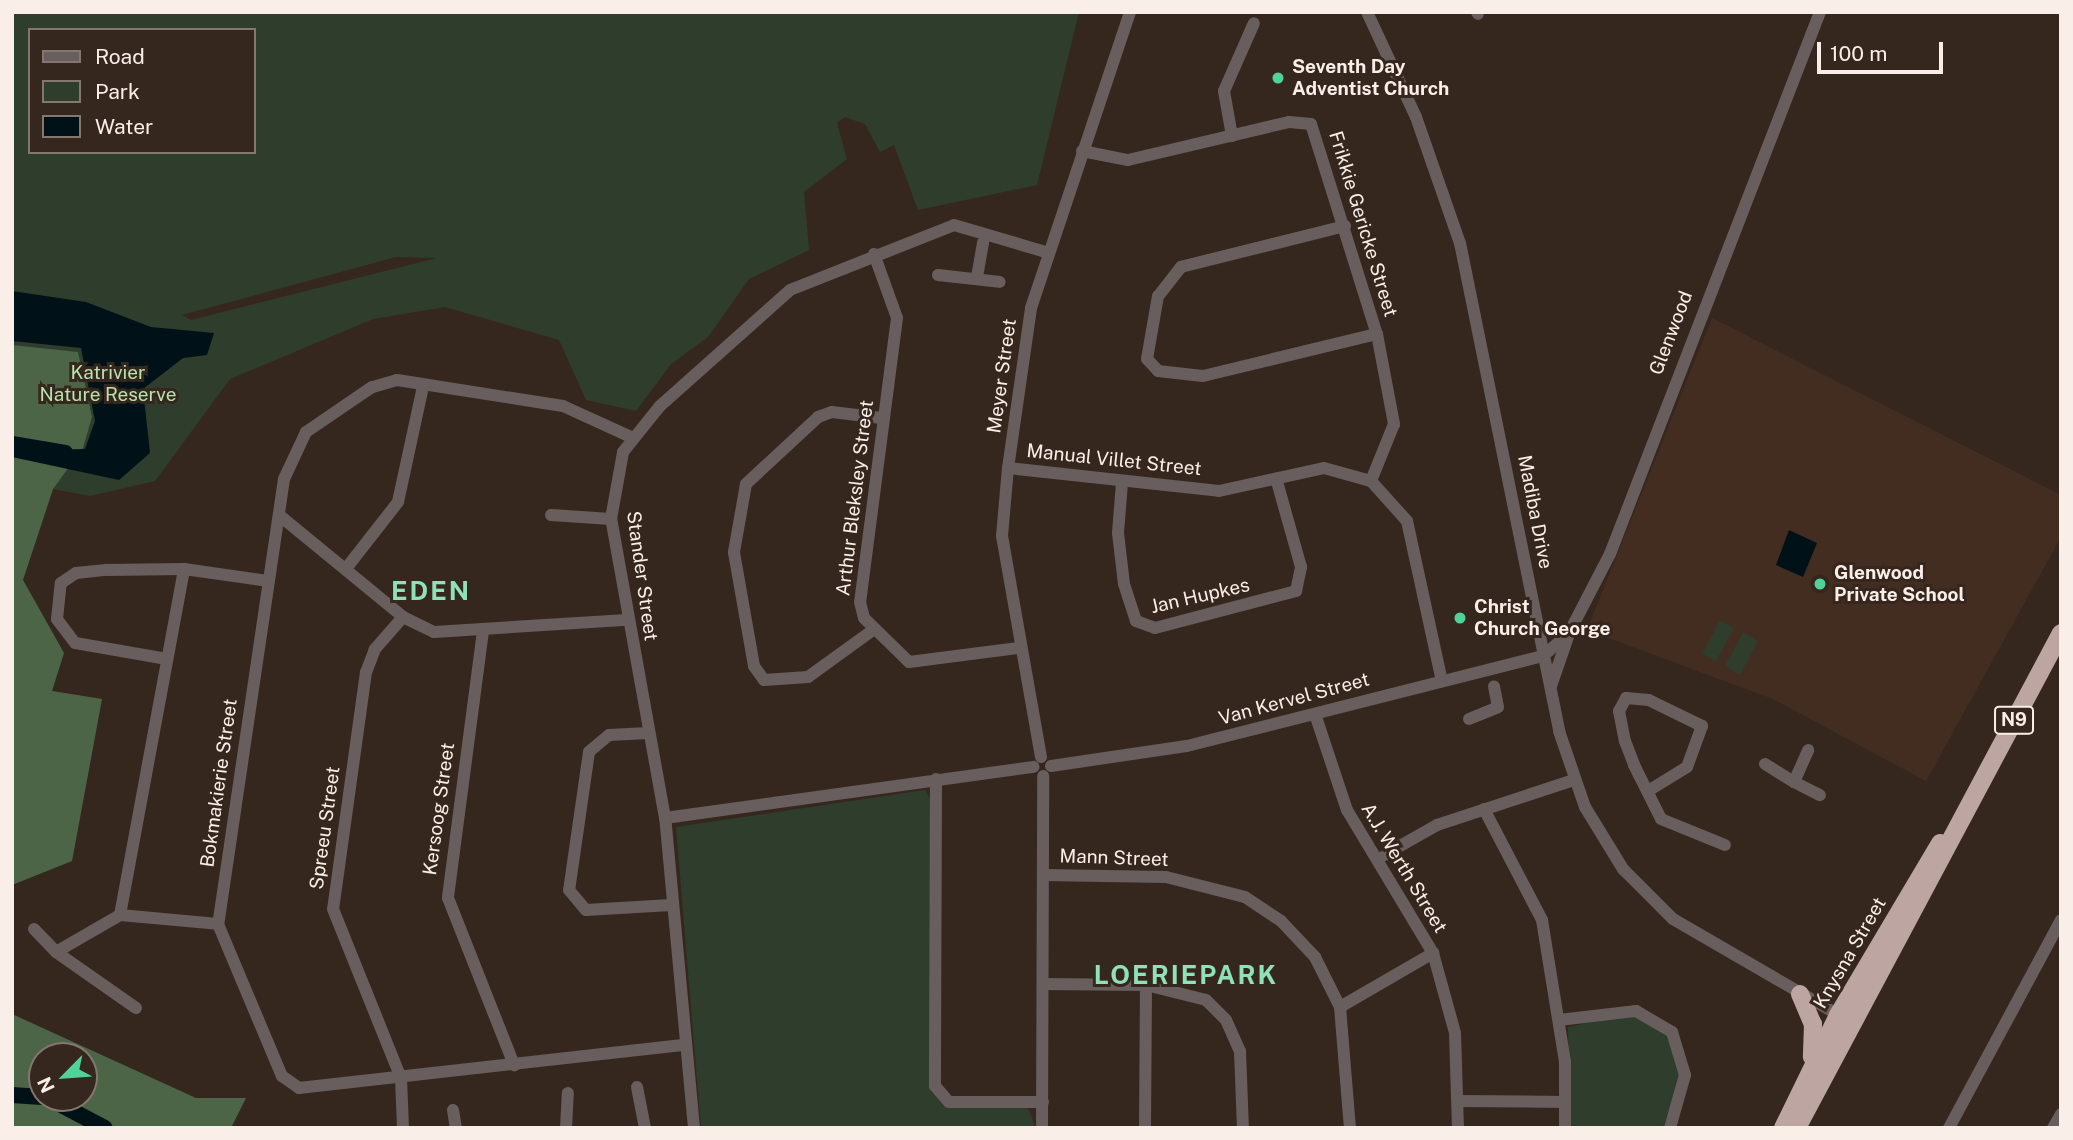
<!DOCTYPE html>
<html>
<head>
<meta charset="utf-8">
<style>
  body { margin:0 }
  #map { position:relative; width:2073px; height:1140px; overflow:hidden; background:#36271e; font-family:"Public Sans",sans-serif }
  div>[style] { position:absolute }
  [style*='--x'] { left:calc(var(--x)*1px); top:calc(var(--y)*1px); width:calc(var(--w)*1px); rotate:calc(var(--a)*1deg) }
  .built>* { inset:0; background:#432d20 }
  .green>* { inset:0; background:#2f3d2c }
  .forest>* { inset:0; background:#4b6546 }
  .water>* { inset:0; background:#001218 }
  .river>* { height:16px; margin:-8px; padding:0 8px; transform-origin:8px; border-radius:8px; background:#001218 }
  .minor>* { height:12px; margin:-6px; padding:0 6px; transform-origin:6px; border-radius:6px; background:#685e5d }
  .highway>* { height:18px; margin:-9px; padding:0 9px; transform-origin:9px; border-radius:9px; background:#bda5a2 }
  .dots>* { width:19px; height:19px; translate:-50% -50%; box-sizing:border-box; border:4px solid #36271e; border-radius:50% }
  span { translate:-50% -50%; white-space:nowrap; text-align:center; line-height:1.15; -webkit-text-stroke:6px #36271e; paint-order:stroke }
  .shield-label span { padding:2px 5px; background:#36271e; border:2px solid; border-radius:5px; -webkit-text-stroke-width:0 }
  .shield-label { font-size:18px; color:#f9eee8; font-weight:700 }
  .poi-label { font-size:19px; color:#f9eee8; font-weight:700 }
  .left { translate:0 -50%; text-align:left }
  .street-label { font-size:19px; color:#f9eee8 }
  .park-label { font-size:19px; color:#b7e4ad }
  .district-label { font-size:26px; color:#8fe1b7; font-weight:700; letter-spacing:2px }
  .frame { position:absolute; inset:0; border:14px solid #f9eee8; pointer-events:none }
  .legend { position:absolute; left:28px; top:28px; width:228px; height:126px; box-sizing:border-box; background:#36271e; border:2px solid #84776f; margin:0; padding:9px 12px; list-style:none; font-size:21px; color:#f9eee8 }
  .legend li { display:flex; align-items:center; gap:14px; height:35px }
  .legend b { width:35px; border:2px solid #84776f }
  .north { position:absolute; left:28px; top:1042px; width:70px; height:70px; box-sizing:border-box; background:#36271e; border:2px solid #84776f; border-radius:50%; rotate:245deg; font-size:19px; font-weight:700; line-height:28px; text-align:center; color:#f9eee8 }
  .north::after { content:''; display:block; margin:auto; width:24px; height:32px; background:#4fd399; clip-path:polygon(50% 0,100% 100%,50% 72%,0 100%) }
  .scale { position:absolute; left:1817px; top:42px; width:126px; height:32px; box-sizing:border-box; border:4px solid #f9eee8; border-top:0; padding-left:9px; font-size:21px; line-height:24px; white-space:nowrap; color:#f9eee8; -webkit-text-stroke:5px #36271e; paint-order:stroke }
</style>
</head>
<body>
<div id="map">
  <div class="built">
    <i style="clip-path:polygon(1712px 318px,2061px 495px,2061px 537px,1926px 781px,1773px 699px,1587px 630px)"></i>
  </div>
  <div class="green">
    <i style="clip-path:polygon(evenodd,12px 12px,1079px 12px,1037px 185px,918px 210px,894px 145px,880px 152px,865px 124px,845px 117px,837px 123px,847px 159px,804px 192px,809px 250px,749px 279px,708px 337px,671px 364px,636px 411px,586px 400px,559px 340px,445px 307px,373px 319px,230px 379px,155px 481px,90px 496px,53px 489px,23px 580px,64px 653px,52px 691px,102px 699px,72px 861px,12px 885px,12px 12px,30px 30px,254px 30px,254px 152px,30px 152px,30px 30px,12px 12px,396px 257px,437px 258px,191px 320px,182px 315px,396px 257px)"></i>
    <i style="clip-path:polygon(1720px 620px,1734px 628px,1716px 661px,1702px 654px)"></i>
    <i style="clip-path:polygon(1743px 632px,1758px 641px,1740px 675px,1725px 666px)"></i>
    <i style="clip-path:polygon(925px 790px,931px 800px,931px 1092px,947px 1105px,1028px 1108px,1036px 1128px,701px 1128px,676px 827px)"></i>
    <i style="clip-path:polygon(1631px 1014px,1666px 1033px,1674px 1047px,1680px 1078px,1663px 1128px,1569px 1128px,1568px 1027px)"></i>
  </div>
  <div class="forest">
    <i style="clip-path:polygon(12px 345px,78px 352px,92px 417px,83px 448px,53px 489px,23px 580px,64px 653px,52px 691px,102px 699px,72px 861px,12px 885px)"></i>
    <i style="clip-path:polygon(evenodd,12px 1014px,196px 1098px,246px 1098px,231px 1128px,12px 1128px,12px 1014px,42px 1056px,84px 1056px,84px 1098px,42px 1098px,42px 1056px)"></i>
  </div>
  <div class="water">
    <i style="clip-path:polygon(12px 291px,86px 302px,151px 327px,214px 333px,207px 355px,183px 358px,143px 389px,150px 453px,119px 480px,12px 457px,12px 442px,40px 450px,85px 449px,95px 421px,81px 348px,12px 341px)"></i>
    <i style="clip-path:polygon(1789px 530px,1817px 543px,1803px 577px,1776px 565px)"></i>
  </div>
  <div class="river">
    <i style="--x:12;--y:444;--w:54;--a:9.6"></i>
    <i style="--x:12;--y:1095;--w:30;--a:4"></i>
    <i style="--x:48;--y:1098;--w:64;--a:27.8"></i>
  </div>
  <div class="minor">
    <i style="--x:1367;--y:12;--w:116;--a:65"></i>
    <i style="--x:1416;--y:117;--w:133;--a:70.8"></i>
    <i style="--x:1460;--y:243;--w:498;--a:78.5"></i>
    <i style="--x:1559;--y:731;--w:80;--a:71.1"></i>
    <i style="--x:1585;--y:807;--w:73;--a:58.5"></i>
    <i style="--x:1623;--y:869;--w:71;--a:45"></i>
    <i style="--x:1673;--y:919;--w:198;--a:30.1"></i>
    <i style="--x:1477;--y:12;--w:2;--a:63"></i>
    <i style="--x:1232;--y:136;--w:46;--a:-100.1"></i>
    <i style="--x:1224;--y:91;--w:74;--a:-66.2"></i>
    <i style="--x:1082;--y:151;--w:47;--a:11.1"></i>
    <i style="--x:1128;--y:160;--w:165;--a:-13.3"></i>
    <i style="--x:1289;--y:122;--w:22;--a:5"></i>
    <i style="--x:1311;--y:124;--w:220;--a:72.6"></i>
    <i style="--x:1377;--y:334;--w:92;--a:79.3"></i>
    <i style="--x:1394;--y:424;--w:61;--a:112"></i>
    <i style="--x:1345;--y:226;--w:169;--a:166"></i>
    <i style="--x:1181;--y:267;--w:37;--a:128"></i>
    <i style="--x:1158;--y:296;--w:64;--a:99.9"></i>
    <i style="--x:1147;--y:359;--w:16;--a:47"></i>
    <i style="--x:1158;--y:371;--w:45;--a:6.3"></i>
    <i style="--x:1203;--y:376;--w:179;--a:-13.6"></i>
    <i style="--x:874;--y:254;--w:68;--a:70.2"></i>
    <i style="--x:897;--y:318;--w:286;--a:97.4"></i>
    <i style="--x:860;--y:602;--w:16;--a:76"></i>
    <i style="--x:864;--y:618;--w:63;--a:44.4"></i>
    <i style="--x:909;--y:662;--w:111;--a:-7.3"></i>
    <i style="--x:938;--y:275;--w:62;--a:6.4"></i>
    <i style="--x:977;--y:277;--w:35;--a:-80"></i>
    <i style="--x:631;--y:437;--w:75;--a:-155.5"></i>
    <i style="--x:563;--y:406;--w:168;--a:-171.1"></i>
    <i style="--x:397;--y:380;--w:26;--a:164"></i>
    <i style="--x:372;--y:387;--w:80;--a:145.7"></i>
    <i style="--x:306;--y:432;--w:52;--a:115.1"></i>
    <i style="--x:284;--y:479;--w:450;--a:98.4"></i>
    <i style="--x:218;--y:924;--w:165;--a:67.2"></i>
    <i style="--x:282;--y:1076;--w:21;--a:35"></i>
    <i style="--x:299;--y:1088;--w:386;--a:-6.4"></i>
    <i style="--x:1008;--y:468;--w:212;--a:6.2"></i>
    <i style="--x:1219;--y:491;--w:107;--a:-12.4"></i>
    <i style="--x:1324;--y:468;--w:49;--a:15.5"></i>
    <i style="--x:1371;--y:481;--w:54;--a:48"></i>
    <i style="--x:1407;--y:521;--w:164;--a:77.7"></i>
    <i style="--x:1122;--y:483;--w:50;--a:94.6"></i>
    <i style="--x:1118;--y:533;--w:51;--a:83.3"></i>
    <i style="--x:1124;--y:584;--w:39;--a:72"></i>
    <i style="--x:1136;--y:621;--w:20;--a:20"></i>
    <i style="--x:1155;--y:628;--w:146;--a:-14.7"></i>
    <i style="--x:1296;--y:591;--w:25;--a:-78"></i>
    <i style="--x:1301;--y:567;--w:92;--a:-105.7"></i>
    <i style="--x:279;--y:515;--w:161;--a:39.4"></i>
    <i style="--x:403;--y:617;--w:34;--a:26"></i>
    <i style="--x:434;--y:632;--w:193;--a:-3.6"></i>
    <i style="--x:551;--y:515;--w:60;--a:3.8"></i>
    <i style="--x:348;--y:566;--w:81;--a:-52"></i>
    <i style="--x:398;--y:502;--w:119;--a:-77.8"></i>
    <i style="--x:403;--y:617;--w:43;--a:131.2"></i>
    <i style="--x:375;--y:649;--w:25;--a:111"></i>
    <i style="--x:366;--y:672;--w:239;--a:97.9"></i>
    <i style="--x:333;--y:909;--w:182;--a:68.1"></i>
    <i style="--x:401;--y:1078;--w:50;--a:87.7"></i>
    <i style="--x:873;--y:630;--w:80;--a:144.1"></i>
    <i style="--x:808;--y:677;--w:44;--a:176.1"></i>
    <i style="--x:764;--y:680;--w:17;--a:-126"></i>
    <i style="--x:754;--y:666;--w:116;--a:-100"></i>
    <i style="--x:734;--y:552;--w:69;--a:-80"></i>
    <i style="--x:746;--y:484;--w:98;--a:-42.9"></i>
    <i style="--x:818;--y:417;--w:15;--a:-20"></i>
    <i style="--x:832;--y:412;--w:50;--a:6.8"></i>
    <i style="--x:483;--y:631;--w:269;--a:97.5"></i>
    <i style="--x:448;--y:898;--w:180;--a:68.4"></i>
    <i style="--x:167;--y:659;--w:93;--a:-170.1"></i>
    <i style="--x:75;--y:643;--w:30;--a:-127"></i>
    <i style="--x:57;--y:619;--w:36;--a:-84"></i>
    <i style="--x:61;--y:583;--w:18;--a:-34"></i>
    <i style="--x:76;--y:573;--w:30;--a:-6"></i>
    <i style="--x:106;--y:570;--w:78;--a:-0.7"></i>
    <i style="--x:184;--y:569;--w:85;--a:8.1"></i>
    <i style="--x:1551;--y:686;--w:52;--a:-70.9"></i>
    <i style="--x:1315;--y:714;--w:101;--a:71.6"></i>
    <i style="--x:1347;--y:810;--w:167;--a:59"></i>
    <i style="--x:1433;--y:953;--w:83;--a:74.6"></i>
    <i style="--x:1455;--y:1033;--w:95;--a:88.2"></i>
    <i style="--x:1469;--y:719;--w:31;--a:-22"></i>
    <i style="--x:1498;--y:707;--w:21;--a:-101"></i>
    <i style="--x:648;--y:733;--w:39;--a:177"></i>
    <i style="--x:609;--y:735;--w:26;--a:140"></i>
    <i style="--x:589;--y:752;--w:139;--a:98.2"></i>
    <i style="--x:569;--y:890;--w:26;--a:50"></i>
    <i style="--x:586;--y:910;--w:85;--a:-3.4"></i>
    <i style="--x:1041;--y:757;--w:224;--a:-100"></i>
    <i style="--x:1002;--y:536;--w:68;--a:-85"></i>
    <i style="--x:1008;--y:468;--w:162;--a:-81.8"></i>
    <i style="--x:1031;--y:308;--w:312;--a:-71.5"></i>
    <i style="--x:1765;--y:764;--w:34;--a:32"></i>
    <i style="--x:1794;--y:782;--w:35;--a:-66"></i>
    <i style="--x:1051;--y:766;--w:137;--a:-8.4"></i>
    <i style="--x:1187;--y:746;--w:367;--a:-14.2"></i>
    <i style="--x:1543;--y:656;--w:35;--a:-41"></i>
    <i style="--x:1569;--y:633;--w:89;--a:-62.6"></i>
    <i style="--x:1610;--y:554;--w:581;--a:-68.82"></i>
    <i style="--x:936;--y:779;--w:307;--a:90.2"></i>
    <i style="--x:935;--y:1086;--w:21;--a:49"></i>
    <i style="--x:949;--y:1102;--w:94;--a:0"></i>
    <i style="--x:1794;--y:782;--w:29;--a:27"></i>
    <i style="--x:1648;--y:791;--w:46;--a:-31.6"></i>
    <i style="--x:1687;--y:767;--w:44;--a:-69.9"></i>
    <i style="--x:1702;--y:726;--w:59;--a:-153.9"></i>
    <i style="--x:1649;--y:700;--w:23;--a:-175"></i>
    <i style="--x:1626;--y:698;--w:15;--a:118"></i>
    <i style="--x:1619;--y:711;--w:31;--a:79"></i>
    <i style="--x:1625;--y:741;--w:26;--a:69"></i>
    <i style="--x:1634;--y:765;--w:60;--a:63.4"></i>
    <i style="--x:1661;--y:819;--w:69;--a:22.1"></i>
    <i style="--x:1484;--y:809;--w:125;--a:62.4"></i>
    <i style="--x:1542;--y:920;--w:144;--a:80.8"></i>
    <i style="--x:1565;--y:1062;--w:66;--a:90"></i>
    <i style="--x:665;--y:818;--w:372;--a:-7.9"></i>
    <i style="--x:1377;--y:859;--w:69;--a:-29.5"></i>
    <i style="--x:1437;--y:825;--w:144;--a:-18.2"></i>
    <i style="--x:1043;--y:875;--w:123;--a:0.9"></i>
    <i style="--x:1166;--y:877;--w:81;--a:14.2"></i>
    <i style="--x:1245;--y:897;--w:43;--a:33.7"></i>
    <i style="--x:1281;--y:921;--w:50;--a:46.6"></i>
    <i style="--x:1315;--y:957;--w:56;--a:63.4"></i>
    <i style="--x:1340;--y:1007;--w:121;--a:85.3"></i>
    <i style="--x:120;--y:915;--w:352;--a:-79.5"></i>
    <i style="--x:34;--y:929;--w:32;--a:46"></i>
    <i style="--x:1043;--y:984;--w:103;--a:0.6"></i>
    <i style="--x:1146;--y:985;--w:62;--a:14"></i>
    <i style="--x:1206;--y:1000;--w:28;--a:45"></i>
    <i style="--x:1226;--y:1020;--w:34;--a:66"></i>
    <i style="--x:1240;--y:1051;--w:77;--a:87.8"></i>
    <i style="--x:1340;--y:1007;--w:108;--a:-30.1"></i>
    <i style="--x:136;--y:1008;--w:98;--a:-145"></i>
    <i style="--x:56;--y:952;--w:74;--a:-30"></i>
    <i style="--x:120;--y:915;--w:98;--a:5.2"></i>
    <i style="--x:1559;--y:1020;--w:78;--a:-6.7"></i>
    <i style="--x:1636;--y:1011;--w:42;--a:30.3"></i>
    <i style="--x:1672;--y:1032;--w:45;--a:73.2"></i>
    <i style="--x:1685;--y:1075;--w:55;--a:105.8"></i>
    <i style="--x:637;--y:1087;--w:42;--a:79"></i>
    <i style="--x:1458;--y:1101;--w:107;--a:0.5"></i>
    <i style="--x:453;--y:1110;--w:18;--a:81"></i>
    <i style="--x:566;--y:1128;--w:35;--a:-87"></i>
    <i style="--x:694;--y:1128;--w:311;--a:-95.3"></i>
    <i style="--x:665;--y:818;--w:304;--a:-100.2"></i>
    <i style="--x:611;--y:519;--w:68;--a:-79.8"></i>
    <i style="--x:623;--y:452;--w:59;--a:-51.2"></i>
    <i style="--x:660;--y:406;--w:174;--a:-41.7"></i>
    <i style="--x:790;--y:290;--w:176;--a:-21.6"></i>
    <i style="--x:954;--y:225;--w:99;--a:16.4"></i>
    <i style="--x:1042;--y:1128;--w:352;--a:-89.8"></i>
    <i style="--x:1145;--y:1128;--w:143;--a:-89.6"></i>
    <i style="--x:1949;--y:1128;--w:236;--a:-61.7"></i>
    <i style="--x:2053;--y:1128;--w:16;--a:-60"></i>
  </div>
  <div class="highway">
    <i style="--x:1800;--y:994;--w:33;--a:67"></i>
    <i style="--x:1813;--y:1024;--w:33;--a:92"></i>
    <i style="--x:1783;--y:1128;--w:126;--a:-64"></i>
    <i style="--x:1838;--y:1015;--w:200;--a:-59.3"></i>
    <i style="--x:1797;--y:1128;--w:561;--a:-61.93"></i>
  </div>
  <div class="dots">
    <i style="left:1278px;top:78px;background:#4fd399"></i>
    <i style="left:1820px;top:584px;background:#4fd399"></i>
    <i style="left:1460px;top:618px;background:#4fd399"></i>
  </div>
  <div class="shield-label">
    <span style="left:2014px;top:720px">N9</span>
  </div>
  <div class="poi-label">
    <span class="left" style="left:1292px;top:78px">Seventh Day<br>Adventist Church</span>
    <span class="left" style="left:1834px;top:584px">Glenwood<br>Private School</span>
    <span class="left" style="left:1474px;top:618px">Christ<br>Church George</span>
  </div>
  <div class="street-label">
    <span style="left:1363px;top:224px;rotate:73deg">Frikkie Gericke Street</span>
    <span style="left:1671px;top:333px;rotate:-69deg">Glenwood</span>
    <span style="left:1002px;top:376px;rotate:-82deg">Meyer Street</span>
    <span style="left:1114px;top:460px;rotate:6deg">Manual Villet Street</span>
    <span style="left:855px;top:498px;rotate:-83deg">Arthur Bleksley Street</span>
    <span style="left:1535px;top:512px;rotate:79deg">Madiba Drive</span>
    <span style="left:642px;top:576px;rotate:82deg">Stander Street</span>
    <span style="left:1200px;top:596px;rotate:-13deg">Jan Hupkes</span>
    <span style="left:1294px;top:699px;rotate:-15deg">Van Kervel Street</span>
    <span style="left:219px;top:783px;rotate:-82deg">Bokmakierie Street</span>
    <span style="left:439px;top:809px;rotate:-82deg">Kersoog Street</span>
    <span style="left:325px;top:828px;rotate:-82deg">Spreeu Street</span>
    <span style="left:1114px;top:858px;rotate:2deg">Mann Street</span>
    <span style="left:1404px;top:868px;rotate:59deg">A.J. Werth Street</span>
    <span style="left:1850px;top:953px;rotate:-60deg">Knysna Street</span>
  </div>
  <div class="park-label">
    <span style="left:108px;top:384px">Katrivier<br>Nature Reserve</span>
  </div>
  <div class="district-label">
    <span style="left:431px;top:591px">EDEN</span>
    <span style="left:1186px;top:975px">LOERIEPARK</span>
  </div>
  <div class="frame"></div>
  <ul class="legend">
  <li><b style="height:9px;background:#685e5d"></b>Road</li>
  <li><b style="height:19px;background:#2f3d2c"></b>Park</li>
  <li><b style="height:19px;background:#001218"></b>Water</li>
  </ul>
  <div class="north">N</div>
  <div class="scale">100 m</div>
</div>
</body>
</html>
